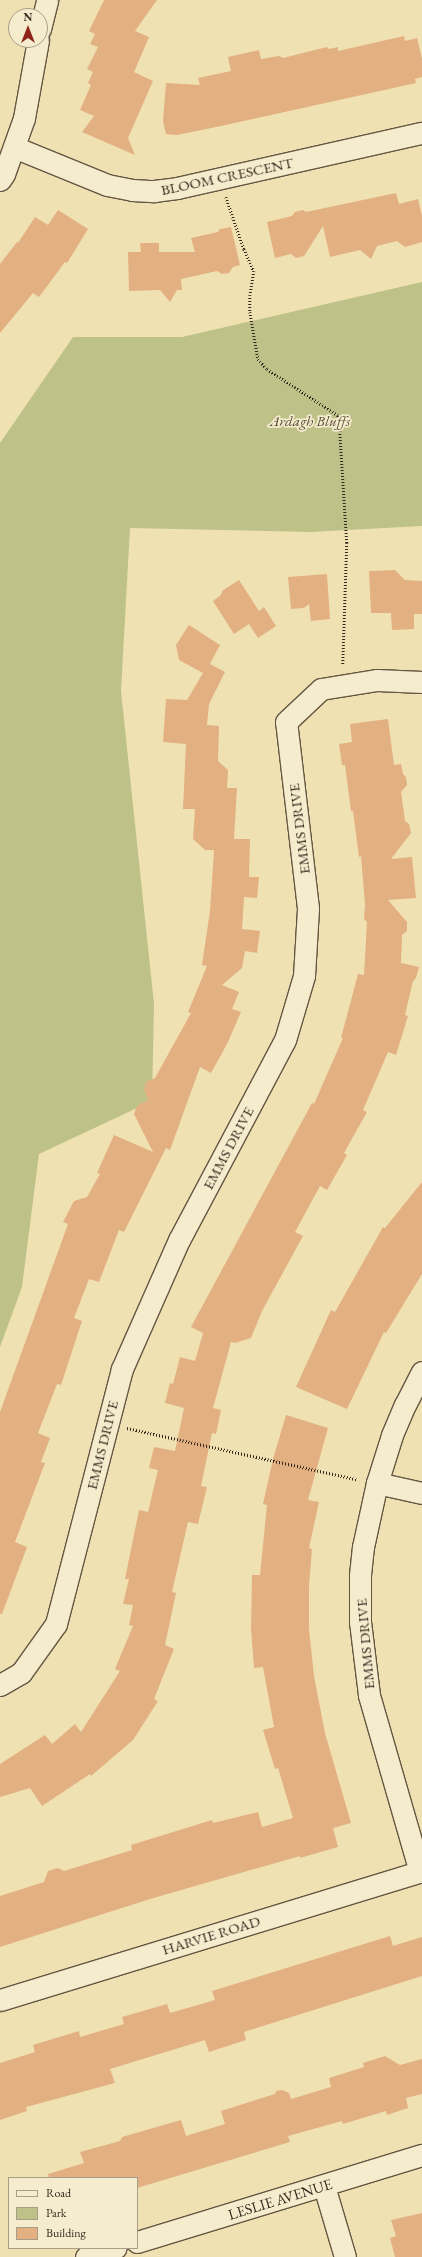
<!DOCTYPE html>
<html>
<head>
<meta charset="utf-8">
<style>
  body { margin:0 }
  #map { position:relative; width:422px; height:2257px; overflow:hidden; background:#f0e1b3; font-family:"EB Garamond",serif }
  div>[style] { position:absolute }
  [style*='--x'] { left:calc(var(--x)*1px); top:calc(var(--y)*1px); width:calc(var(--w)*1px); rotate:calc(var(--a)*1deg) }
  .green>* { inset:0; background:#bec289 }
  .building>* { inset:0; background:#e2b081 }
  .path>* { height:2.5px; margin-top:-1.25px; transform-origin:0; background:repeating-linear-gradient(90deg,#35281d 0 1px,transparent 0 3px) }
  .roads { filter:drop-shadow(1px 0 #645642) drop-shadow(-1px 0 #645642) drop-shadow(0 1px #645642) drop-shadow(0 -1px #645642) }
  .street>* { height:21px; margin:-10.5px; padding:0 10.5px; transform-origin:10.5px; border-radius:10.5px; background:#f5ecce }
  span { translate:-50% -50%; white-space:nowrap; text-align:center; line-height:1.15; -webkit-text-stroke:3.5px #f5ecce; paint-order:stroke }
  .street-label { font-size:15px; color:#35281d }
  .park-label { font-size:15px; color:#574e38; font-style:italic }
  .legend { position:absolute; left:8px; top:2177px; width:130px; height:72px; box-sizing:border-box; background:#f5ecce; border:1px solid #a89e87; margin:0; padding:5px 7px; list-style:none; font-size:12px; color:#35281d }
  .legend li { display:flex; align-items:center; gap:8px; height:20px }
  .legend b { width:20px; border:1px solid #a89e87 }
  .north { position:absolute; left:8px; top:8px; width:40px; height:40px; box-sizing:border-box; background:#f5ecce; border:1px solid #a89e87; border-radius:50%; rotate:0deg; font-size:11px; font-weight:700; line-height:16px; text-align:center; color:#35281d }
  .north::after { content:''; display:block; margin:auto; width:14px; height:18px; background:#8f2418; clip-path:polygon(50% 0,100% 100%,50% 72%,0 100%) }
</style>
</head>
<body>
<div id="map">
  <div class="green">
    <i style="clip-path:polygon(422px 282px,422px 526px,310px 532px,130px 528px,121px 691px,154px 1004px,152px 1101px,39px 1154px,22px 1287px,0 1347px,0 443px,73px 337px,182px 337px)"></i>
  </div>
  <div class="building">
    <i style="clip-path:polygon(104px 0,157px 0,135px 31px,149px 37px,134px 72px,153px 81px,128px 138px,135px 155px,82px 132px,94px 116px,80px 110px,91px 85px,88px 83px,93px 72px,87px 69px,98px 47px,90px 44px,95px 34px,89px 31px)"></i>
    <i style="clip-path:polygon(404px 36px,405px 41px,417px 38px,422px 59px,422px 77px,415px 79px,416px 83px,221px 126px,177px 135px,166px 134px,163px 121px,166px 83px,200px 85px,198px 78px,231px 71px,228px 57px,259px 50px,261px 59px,279px 56px,283px 58px,327px 47px,329px 49px,338px 47px,338px 51px)"></i>
    <i style="clip-path:polygon(396px 193px,399px 204px,418px 199px,422px 216px,422px 242px,405px 247px,397px 241px,377px 246px,371px 259px,360px 250px,330px 257px,323px 226px,304px 256px,296px 258px,291px 254px,275px 258px,267px 222px,292px 216px,295px 212px,303px 210px,306px 212px)"></i>
    <i style="clip-path:polygon(58px 210px,88px 229px,67px 263px,65px 262px,39px 297px,33px 293px,0 333px,0 264px,17px 242px,18px 243px,35px 217px,48px 225px)"></i>
    <i style="clip-path:polygon(231px 227px,240px 265px,233px 267px,229px 273px,222px 274px,217px 271px,181px 279px,182px 290px,177px 290px,170px 302px,160px 290px,129px 291px,128px 252px,141px 252px,140px 243px,159px 243px,159px 252px,195px 252px,191px 238px,218px 232px,220px 229px)"></i>
    <i style="clip-path:polygon(395px 570px,405px 580px,422px 581px,422px 614px,414px 614px,414px 629px,392px 630px,391px 613px,371px 613px,369px 571px)"></i>
    <i style="clip-path:polygon(327px 574px,330px 619px,311px 621px,309px 604px,304px 608px,291px 609px,288px 577px)"></i>
    <i style="clip-path:polygon(239px 580px,259px 611px,264px 607px,276px 626px,258px 638px,249px 624px,234px 634px,213px 601px,221px 595px,222px 591px)"></i>
    <i style="clip-path:polygon(189px 625px,220px 645px,210px 664px,225px 672px,209px 704px,207px 725px,219px 726px,218px 761px,228px 770px,227px 788px,237px 788px,234px 839px,250px 839px,249px 877px,259px 877px,257px 898px,244px 897px,242px 929px,260px 931px,257px 953px,245px 951px,242px 968px,222px 985px,239px 992px,232px 1009px,241px 1012px,227px 1044px,211px 1073px,200px 1067px,170px 1150px,166px 1148px,124px 1232px,119px 1230px,99px 1282px,89px 1279px,74px 1318px,82px 1321px,61px 1385px,57px 1384px,38px 1433px,50px 1438px,41px 1462px,45px 1463px,15px 1542px,27px 1547px,2px 1614px,0 1614px,0 1412px,68px 1224px,63px 1222px,74px 1201px,87px 1197px,100px 1174px,97px 1173px,114px 1135px,153px 1152px,134px 1114px,137px 1106px,148px 1100px,144px 1089px,146px 1082px,155px 1078px,191px 1013px,188px 1012px,207px 966px,202px 965px,210px 911px,214px 850px,205px 850px,193px 839px,195px 809px,183px 809px,186px 744px,163px 742px,166px 699px,187px 700px,203px 673px,179px 660px,176px 645px)"></i>
    <i style="clip-path:polygon(388px 719px,394px 765px,401px 764px,403px 774px,406px 777px,407px 785px,401px 792px,405px 821px,409px 824px,411px 833px,391px 859px,412px 857px,416px 898px,388px 900px,407px 922px,407px 931px,402px 935px,401px 963px,419px 967px,416px 978px,413px 981px,405px 1015px,408px 1016px,396px 1055px,388px 1052px,363px 1110px,367px 1112px,344px 1153px,347px 1155px,327px 1190px,320px 1186px,295px 1232px,303px 1236px,262px 1311px,251px 1338px,235px 1343px,231px 1342px,213px 1408px,221px 1410px,216px 1434px,212px 1433px,201px 1486px,207px 1487px,198px 1524px,188px 1522px,172px 1592px,176px 1593px,165px 1645px,174px 1649px,154px 1699px,158px 1701px,133px 1740px,91px 1776px,90px 1774px,42px 1806px,30px 1788px,0 1797px,0 1764px,45px 1735px,52px 1744px,75px 1724px,81px 1732px,120px 1671px,115px 1669px,133px 1626px,129px 1625px,133px 1605px,123px 1604px,129px 1579px,125px 1579px,139px 1510px,148px 1512px,158px 1470px,149px 1468px,154px 1447px,175px 1451px,184px 1408px,165px 1403px,170px 1383px,173px 1384px,180px 1357px,195px 1361px,203px 1333px,191px 1327px,312px 1103px,314px 1104px,343px 1038px,341px 1038px,358px 974px,364px 975px,367px 922px,364px 919px,365px 904px,361px 856px,359px 857px,353px 811px,351px 811px,345px 765px,342px 765px,339px 744px,352px 742px,350px 724px)"></i>
    <i style="clip-path:polygon(422px 1182px,422px 1274px,386px 1333px,384px 1332px,347px 1409px,296px 1387px,331px 1310px,335px 1312px,383px 1227px,385px 1228px)"></i>
    <i style="clip-path:polygon(286px 1415px,328px 1428px,308px 1500px,319px 1502px,309px 1548px,312px 1549px,309px 1586px,309px 1629px,314px 1676px,325px 1733px,351px 1823px,333px 1828px,338px 1847px,300px 1858px,300px 1856px,150px 1899px,0 1947px,0 1896px,44px 1882px,48px 1871px,58px 1868px,64px 1871px,132px 1850px,131px 1845px,212px 1820px,213px 1823px,258px 1812px,262px 1827px,293px 1818px,278px 1768px,275px 1769px,263px 1730px,274px 1727px,263px 1667px,254px 1668px,251px 1628px,252px 1575px,260px 1575px,267px 1505px,263px 1504px,273px 1459px)"></i>
    <i style="clip-path:polygon(390px 1936px,393px 1946px,422px 1937px,422px 1976px,244px 2032px,246px 2040px,209px 2052px,205px 2040px,110px 2069px,115px 2083px,26px 2107px,27px 2111px,0 2120px,0 2063px,35px 2052px,33px 2045px,79px 2031px,80px 2037px,124px 2024px,122px 2017px,167px 2004px,170px 2013px,215px 2000px,212px 1991px)"></i>
    <i style="clip-path:polygon(385px 2056px,400px 2065px,422px 2059px,422px 2094px,406px 2098px,408px 2108px,387px 2115px,386px 2111px,343px 2124px,342px 2121px,288px 2136px,290px 2142px,137px 2188px,137px 2178px,49px 2178px,48px 2174px,84px 2163px,80px 2152px,120px 2141px,122px 2137px,181px 2120px,186px 2136px,225px 2124px,221px 2111px,275px 2094px,276px 2091px,282px 2090px,289px 2093px,291px 2099px,331px 2087px,329px 2078px,364px 2067px,363px 2063px)"></i>
    <i style="clip-path:polygon(422px 2213px,422px 2257px,395px 2257px,390px 2238px,396px 2236px,391px 2220px)"></i>
  </div>
  <div class="path">
    <i style="--x:226;--y:197;--w:55;--a:70.9"></i>
    <i style="--x:244;--y:249;--w:24;--a:66"></i>
    <i style="--x:254;--y:271;--w:24;--a:99"></i>
    <i style="--x:250;--y:295;--w:17;--a:90"></i>
    <i style="--x:250;--y:312;--w:48;--a:80.3"></i>
    <i style="--x:258;--y:359;--w:13;--a:48"></i>
    <i style="--x:267;--y:369;--w:86;--a:33.1"></i>
    <i style="--x:339;--y:416;--w:127;--a:86.4"></i>
    <i style="--x:347;--y:543;--w:122;--a:91.9"></i>
    <i style="--x:127;--y:1428;--w:235;--a:12.6"></i>
  </div>
  <div class="roads">
    <div class="street">
      <i style="--x:40;--y:29;--w:30;--a:-76"></i>
      <i style="--x:14;--y:147;--w:100;--a:22.2"></i>
      <i style="--x:107;--y:185;--w:25;--a:11"></i>
      <i style="--x:132;--y:190;--w:22;--a:3"></i>
      <i style="--x:154;--y:191;--w:23;--a:-7"></i>
      <i style="--x:177;--y:188;--w:251;--a:-12.7"></i>
      <i style="--x:0;--y:180;--w:7;--a:-56"></i>
      <i style="--x:4;--y:174;--w:59;--a:-70.3"></i>
      <i style="--x:24;--y:118;--w:79;--a:-79.8"></i>
      <i style="--x:377;--y:1483;--w:46;--a:12.5"></i>
      <i style="--x:0;--y:1685;--w:24;--a:-30"></i>
      <i style="--x:21;--y:1673;--w:60;--a:-54.5"></i>
      <i style="--x:56;--y:1624;--w:263;--a:-75.5"></i>
      <i style="--x:122;--y:1369;--w:141;--a:-66.2"></i>
      <i style="--x:179;--y:1240;--w:226;--a:-62.1"></i>
      <i style="--x:285;--y:1040;--w:67;--a:-73.5"></i>
      <i style="--x:304;--y:976;--w:68;--a:-86.6"></i>
      <i style="--x:308;--y:908;--w:187;--a:-96.7"></i>
      <i style="--x:286;--y:722;--w:48;--a:-43.3"></i>
      <i style="--x:321;--y:689;--w:57;--a:-9.1"></i>
      <i style="--x:377;--y:680;--w:45;--a:2.5"></i>
      <i style="--x:420;--y:1872;--w:184;--a:-106.1"></i>
      <i style="--x:369;--y:1695;--w:74;--a:-97"></i>
      <i style="--x:360;--y:1622;--w:47;--a:-90"></i>
      <i style="--x:360;--y:1575;--w:28;--a:-84"></i>
      <i style="--x:363;--y:1547;--w:66;--a:-77.7"></i>
      <i style="--x:377;--y:1483;--w:50;--a:-72.6"></i>
      <i style="--x:392;--y:1435;--w:33;--a:-67"></i>
      <i style="--x:405;--y:1405;--w:37;--a:-63"></i>
      <i style="--x:0;--y:2000;--w:441;--a:-17"></i>
      <i style="--x:324;--y:2186;--w:74;--a:73.5"></i>
      <i style="--x:137;--y:2242;--w:298;--a:-17"></i>
      <i style="--x:86;--y:2257;--w:31;--a:-17"></i>
    </div>
  </div>
  <div class="street-label">
    <span style="left:227px;top:176px;rotate:-12deg">BLOOM CRESCENT</span>
    <span style="left:299px;top:829px;rotate:-97deg">EMMS DRIVE</span>
    <span style="left:228px;top:1148px;rotate:-62deg">EMMS DRIVE</span>
    <span style="left:102px;top:1445px;rotate:-76deg">EMMS DRIVE</span>
    <span style="left:365px;top:1644px;rotate:-95deg">EMMS DRIVE</span>
    <span style="left:211px;top:1935px;rotate:-17deg">HARVIE ROAD</span>
    <span style="left:280px;top:2199px;rotate:-17deg">LESLIE AVENUE</span>
  </div>
  <div class="park-label">
    <span style="left:310px;top:421px">Ardagh Bluffs</span>
  </div>
  <ul class="legend">
  <li><b style="height:5px;background:#f5ecce"></b>Road</li>
  <li><b style="height:11px;background:#bec289"></b>Park</li>
  <li><b style="height:11px;background:#e2b081"></b>Building</li>
  </ul>
  <div class="north">N</div>
</div>
</body>
</html>
